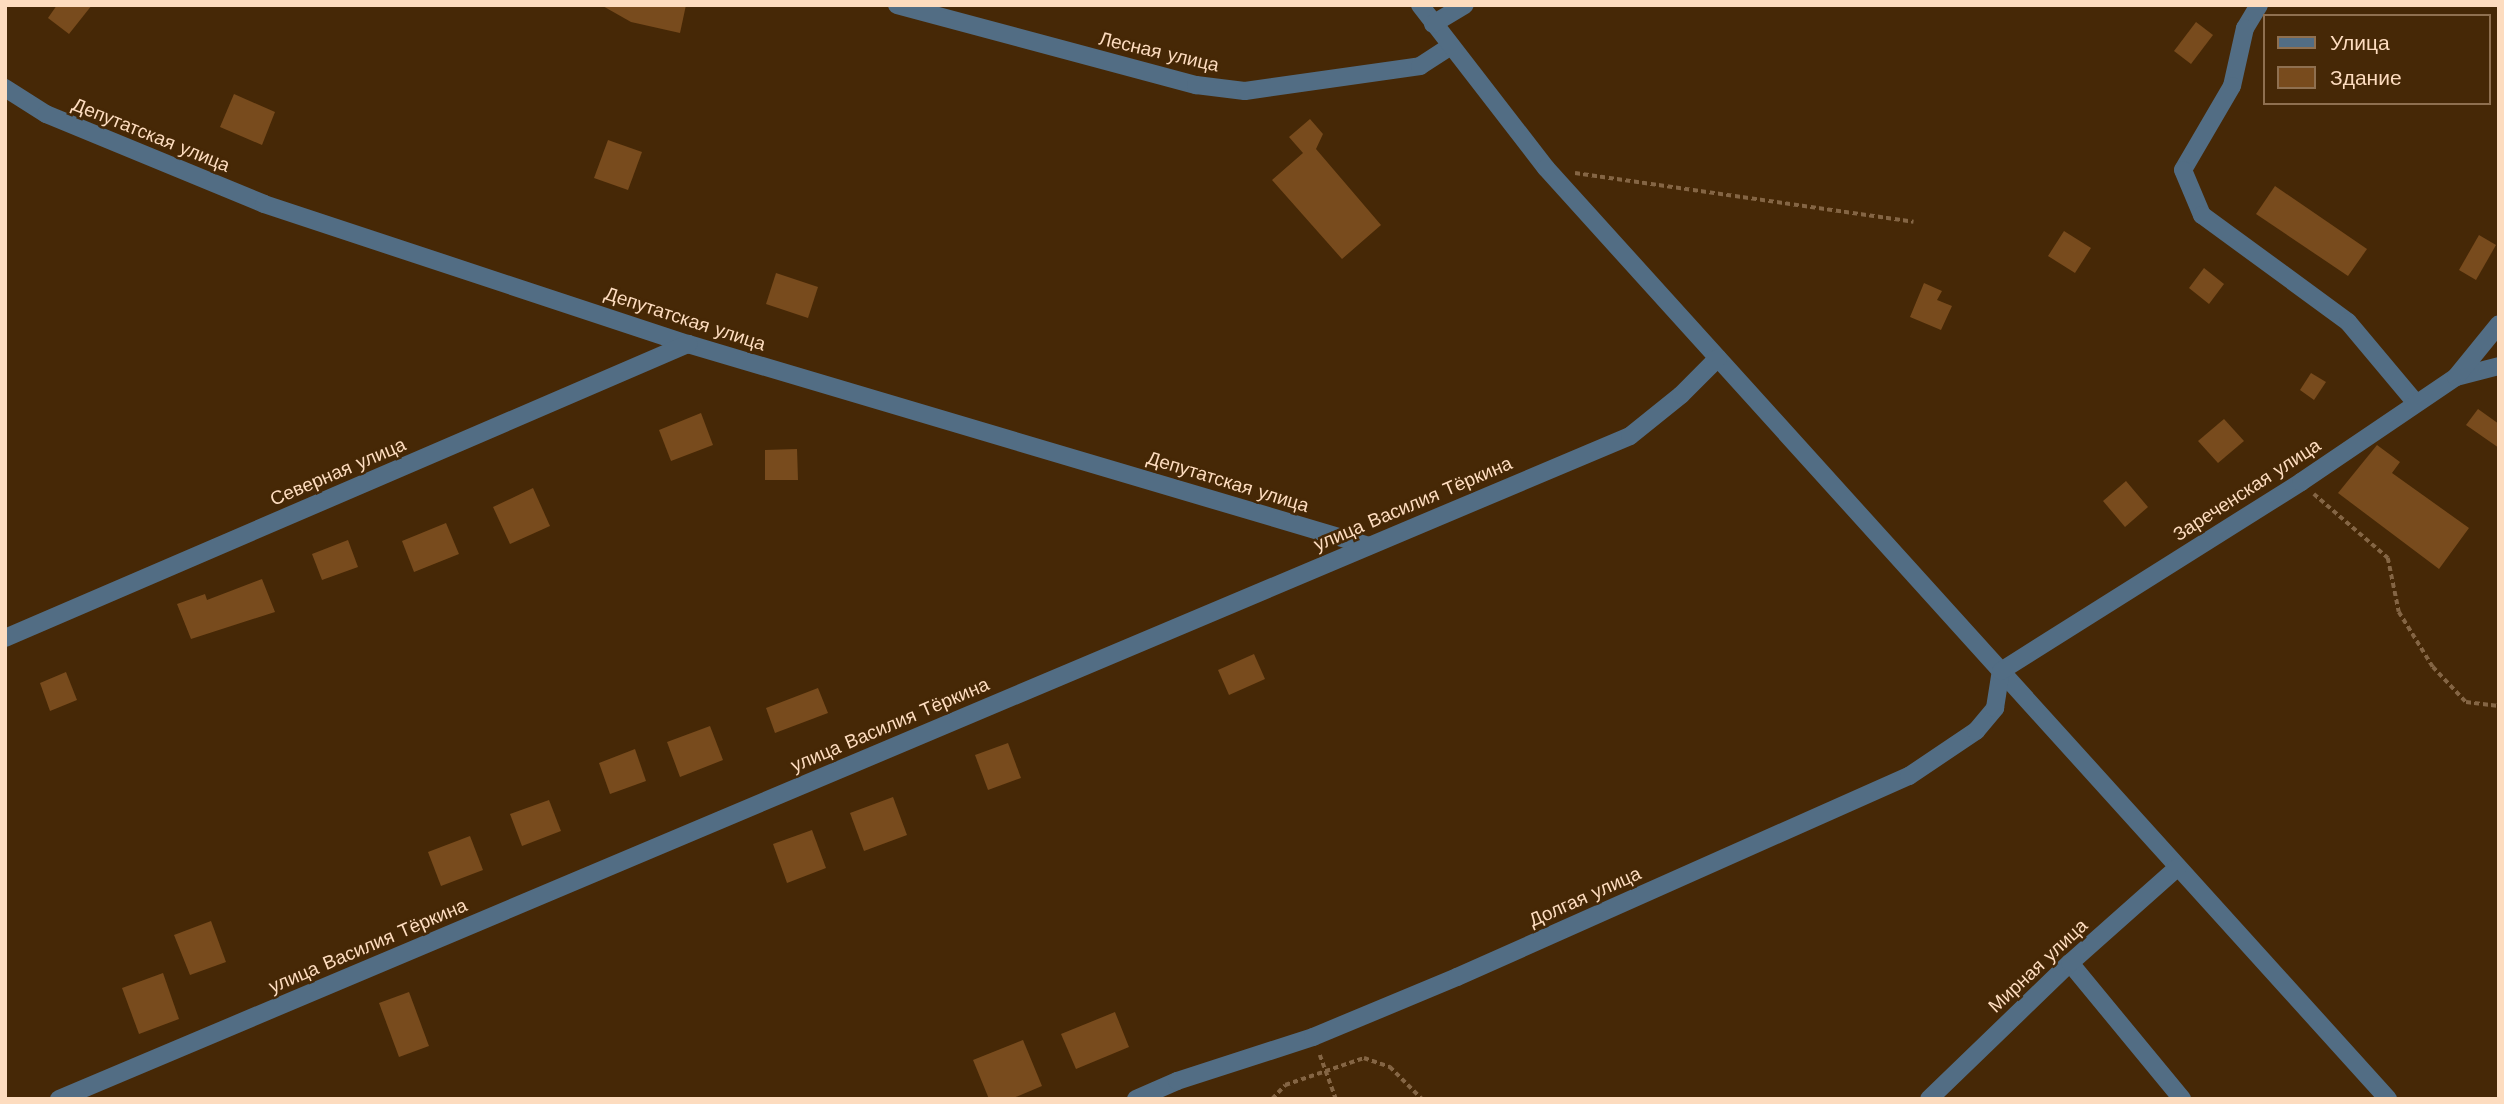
<!DOCTYPE html>
<html>
<head>
<meta charset="utf-8">
<style>
  body { margin:0 }
  #map { position:relative; width:2504px; height:1104px; overflow:hidden; background:#462806; font-family:"Work Sans",sans-serif }
  div>[style] { position:absolute }
  [style*='--x'] { left:calc(var(--x)*1px); top:calc(var(--y)*1px); width:calc(var(--w)*1px); rotate:calc(var(--a)*1deg) }
  .building>* { inset:0; background:#784b1d }
  .path>* { height:3.5px; margin-top:-1.75px; transform-origin:0; background:repeating-linear-gradient(90deg,#846544 0 5px,transparent 0 8.5px) }
  .minor>* { height:18px; margin:-9px; padding:0 9px; transform-origin:9px; border-radius:9px; background:#526d84 }
  span { translate:-50% -50%; white-space:nowrap; text-align:center; line-height:1.15; -webkit-text-stroke:5px #462806; paint-order:stroke }
  .street-label { font-size:19px; color:#fddcbf }
  .frame { position:absolute; inset:0; border:7px solid #fddcbf; pointer-events:none }
  .legend { position:absolute; left:2263px; top:14px; width:228px; height:91px; box-sizing:border-box; background:#462806; border:2px solid #8f7050; margin:0; padding:9px 12px; list-style:none; font-size:21px; color:#fddcbf }
  .legend li { display:flex; align-items:center; gap:14px; height:35px }
  .legend b { width:35px; border:2px solid #8f7050 }
</style>
</head>
<body>
<div id="map">
  <div class="building">
    <i style="clip-path:polygon(57px 5px,92px 5px,69px 34px,48px 18px)"></i>
    <i style="clip-path:polygon(601px 5px,686px 5px,680px 33px,631px 22px)"></i>
    <i style="clip-path:polygon(2196px 22px,2213px 35px,2191px 64px,2174px 51px)"></i>
    <i style="clip-path:polygon(234px 94px,275px 112px,262px 145px,220px 127px)"></i>
    <i style="clip-path:polygon(1310px 119px,1323px 134px,1316px 149px,1381px 225px,1342px 259px,1272px 180px,1303px 153px,1289px 137px)"></i>
    <i style="clip-path:polygon(608px 140px,642px 152px,628px 190px,594px 178px)"></i>
    <i style="clip-path:polygon(2275px 186px,2367px 249px,2348px 276px,2256px 214px)"></i>
    <i style="clip-path:polygon(2064px 231px,2091px 248px,2075px 273px,2048px 256px)"></i>
    <i style="clip-path:polygon(2479px 235px,2496px 245px,2476px 280px,2459px 270px)"></i>
    <i style="clip-path:polygon(2204px 268px,2224px 284px,2209px 304px,2189px 288px)"></i>
    <i style="clip-path:polygon(776px 273px,818px 287px,808px 318px,766px 304px)"></i>
    <i style="clip-path:polygon(1924px 283px,1942px 291px,1937px 300px,1952px 306px,1941px 330px,1910px 317px)"></i>
    <i style="clip-path:polygon(2311px 373px,2326px 382px,2314px 400px,2300px 390px)"></i>
    <i style="clip-path:polygon(2478px 409px,2499px 424px,2499px 448px,2466px 425px)"></i>
    <i style="clip-path:polygon(701px 413px,713px 445px,671px 461px,659px 430px)"></i>
    <i style="clip-path:polygon(2224px 419px,2244px 441px,2218px 463px,2198px 441px)"></i>
    <i style="clip-path:polygon(2377px 445px,2400px 462px,2392px 473px,2469px 528px,2439px 569px,2338px 493px)"></i>
    <i style="clip-path:polygon(797px 449px,798px 480px,765px 480px,765px 450px)"></i>
    <i style="clip-path:polygon(2126px 481px,2148px 507px,2125px 527px,2103px 501px)"></i>
    <i style="clip-path:polygon(533px 488px,550px 526px,510px 544px,493px 507px)"></i>
    <i style="clip-path:polygon(446px 523px,459px 554px,414px 572px,402px 541px)"></i>
    <i style="clip-path:polygon(348px 540px,358px 567px,322px 580px,312px 554px)"></i>
    <i style="clip-path:polygon(262px 579px,275px 612px,191px 639px,177px 604px,205px 594px,207px 600px)"></i>
    <i style="clip-path:polygon(1254px 654px,1265px 679px,1229px 695px,1218px 670px)"></i>
    <i style="clip-path:polygon(66px 672px,77px 700px,50px 711px,40px 683px)"></i>
    <i style="clip-path:polygon(818px 688px,828px 713px,775px 733px,766px 708px)"></i>
    <i style="clip-path:polygon(710px 726px,723px 760px,680px 777px,667px 742px)"></i>
    <i style="clip-path:polygon(1008px 743px,1021px 778px,988px 790px,975px 755px)"></i>
    <i style="clip-path:polygon(635px 749px,646px 781px,610px 794px,599px 763px)"></i>
    <i style="clip-path:polygon(893px 797px,907px 835px,864px 851px,850px 813px)"></i>
    <i style="clip-path:polygon(549px 800px,561px 831px,522px 846px,510px 814px)"></i>
    <i style="clip-path:polygon(812px 830px,826px 868px,787px 883px,773px 844px)"></i>
    <i style="clip-path:polygon(470px 836px,483px 870px,441px 886px,428px 852px)"></i>
    <i style="clip-path:polygon(211px 921px,226px 962px,190px 975px,174px 935px)"></i>
    <i style="clip-path:polygon(163px 973px,179px 1019px,139px 1034px,122px 988px)"></i>
    <i style="clip-path:polygon(409px 992px,429px 1046px,399px 1057px,379px 1003px)"></i>
    <i style="clip-path:polygon(1115px 1012px,1129px 1047px,1076px 1069px,1061px 1034px)"></i>
    <i style="clip-path:polygon(1023px 1040px,1042px 1086px,1011px 1099px,989px 1099px,973px 1060px)"></i>
  </div>
  <div class="path">
    <i style="--x:1575;--y:173;--w:342;--a:8.2"></i>
    <i style="--x:2314;--y:494;--w:98;--a:40.9"></i>
    <i style="--x:2388;--y:558;--w:55;--a:78.5"></i>
    <i style="--x:2399;--y:612;--w:65;--a:58.3"></i>
    <i style="--x:2433;--y:667;--w:48;--a:46.7"></i>
    <i style="--x:2466;--y:702;--w:33;--a:7"></i>
    <i style="--x:1320;--y:1055;--w:47;--a:70"></i>
    <i style="--x:1272;--y:1099;--w:19;--a:-47"></i>
    <i style="--x:1285;--y:1085;--w:83;--a:-18.9"></i>
    <i style="--x:1364;--y:1058;--w:28;--a:19"></i>
    <i style="--x:1390;--y:1067;--w:45;--a:45"></i>
  </div>
  <div class="minor">
    <i style="--x:897;--y:5;--w:310;--a:15"></i>
    <i style="--x:1196;--y:85;--w:49;--a:7"></i>
    <i style="--x:1245;--y:91;--w:177;--a:-8.1"></i>
    <i style="--x:1420;--y:66;--w:37;--a:-33"></i>
    <i style="--x:1420;--y:5;--w:206;--a:52.3"></i>
    <i style="--x:1546;--y:168;--w:1255;--a:47.87"></i>
    <i style="--x:2259;--y:5;--w:27;--a:121"></i>
    <i style="--x:2245;--y:28;--w:59;--a:102.6"></i>
    <i style="--x:2232;--y:86;--w:97;--a:120.3"></i>
    <i style="--x:2183;--y:170;--w:49;--a:67.1"></i>
    <i style="--x:2202;--y:215;--w:181;--a:36.2"></i>
    <i style="--x:2348;--y:322;--w:106;--a:50"></i>
    <i style="--x:1433;--y:24;--w:37;--a:-31"></i>
    <i style="--x:5;--y:88;--w:49;--a:32.4"></i>
    <i style="--x:46;--y:114;--w:236;--a:22.4"></i>
    <i style="--x:264;--y:204;--w:447;--a:18.3"></i>
    <i style="--x:688;--y:344;--w:710;--a:16.52"></i>
    <i style="--x:2456;--y:377;--w:44;--a:-14.3"></i>
    <i style="--x:5;--y:638;--w:744;--a:-23.29"></i>
    <i style="--x:2070;--y:963;--w:176;--a:50.5"></i>
    <i style="--x:59;--y:1099;--w:1705;--a:-22.88"></i>
    <i style="--x:1630;--y:436;--w:65;--a:-38.8"></i>
    <i style="--x:1681;--y:395;--w:52;--a:-45"></i>
    <i style="--x:1136;--y:1099;--w:45;--a:-23.7"></i>
    <i style="--x:1177;--y:1081;--w:143;--a:-17.9"></i>
    <i style="--x:1313;--y:1037;--w:156;--a:-22.6"></i>
    <i style="--x:1457;--y:977;--w:495;--a:-24"></i>
    <i style="--x:1909;--y:776;--w:81;--a:-33.9"></i>
    <i style="--x:1976;--y:731;--w:30;--a:-50"></i>
    <i style="--x:1995;--y:708;--w:37;--a:-81"></i>
    <i style="--x:2001;--y:671;--w:355;--a:-32.2"></i>
    <i style="--x:2301;--y:482;--w:187;--a:-34.1"></i>
    <i style="--x:2456;--y:377;--w:68;--a:-50.9"></i>
    <i style="--x:1929;--y:1099;--w:196;--a:-44"></i>
    <i style="--x:2070;--y:963;--w:144;--a:-41.6"></i>
  </div>
  <div class="street-label">
    <span style="left:1159px;top:52px;rotate:13deg">Лесная улица</span>
    <span style="left:151px;top:135px;rotate:22deg">Депутатская улица</span>
    <span style="left:685px;top:319px;rotate:18deg">Депутатская улица</span>
    <span style="left:338px;top:472px;rotate:-23deg">Северная улица</span>
    <span style="left:1228px;top:482px;rotate:17deg">Депутатская улица</span>
    <span style="left:2247px;top:490px;rotate:-33deg">Зареченская улица</span>
    <span style="left:1413px;top:504px;rotate:-23deg">улица Василия Тёркина</span>
    <span style="left:890px;top:725px;rotate:-23deg">улица Василия Тёркина</span>
    <span style="left:1585px;top:897px;rotate:-24deg">Долгая улица</span>
    <span style="left:368px;top:946px;rotate:-23deg">улица Василия Тёркина</span>
    <span style="left:2038px;top:966px;rotate:-43deg">Мирная улица</span>
  </div>
  <div class="frame"></div>
  <ul class="legend">
  <li><b style="height:9px;background:#526d84"></b>Улица</li>
  <li><b style="height:19px;background:#784b1d"></b>Здание</li>
  </ul>
</div>
</body>
</html>
